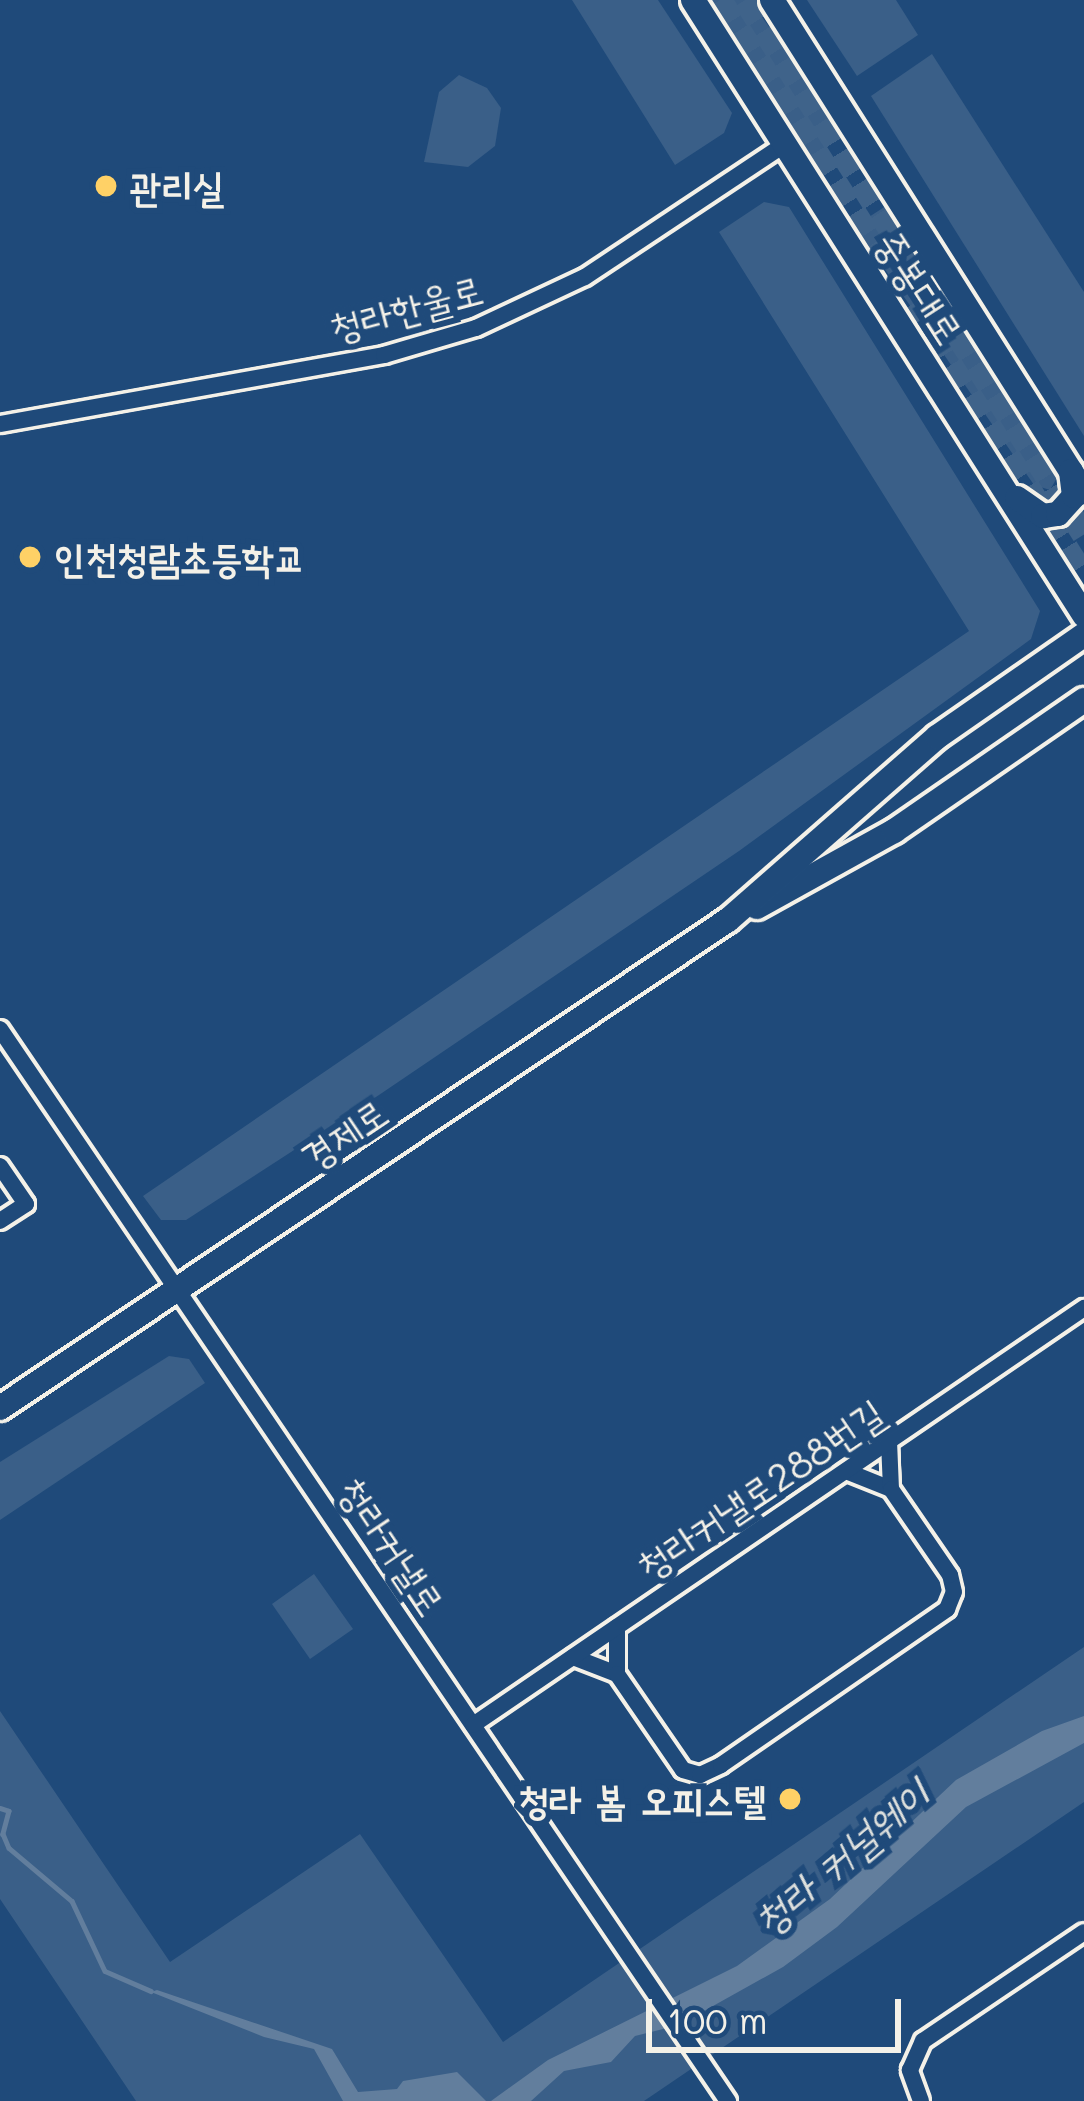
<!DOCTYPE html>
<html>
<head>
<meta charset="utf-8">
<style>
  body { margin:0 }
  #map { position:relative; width:1084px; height:2101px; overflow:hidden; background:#1f4a7a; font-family:Mali,"Poor Story",sans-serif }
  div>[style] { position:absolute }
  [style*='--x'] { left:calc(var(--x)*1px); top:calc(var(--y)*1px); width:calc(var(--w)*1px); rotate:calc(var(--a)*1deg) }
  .green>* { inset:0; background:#3a5f88 }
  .water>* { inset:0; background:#627e9d }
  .stream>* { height:4.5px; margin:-2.25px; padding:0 2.25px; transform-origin:2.25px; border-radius:2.25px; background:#627e9d }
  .secondary-tunnel>* { height:24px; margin-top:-12px; transform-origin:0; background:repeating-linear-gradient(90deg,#3f638a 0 24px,transparent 0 36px) }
  .roads { filter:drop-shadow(3px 0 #f4f1e8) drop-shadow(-3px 0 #f4f1e8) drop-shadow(0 3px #f4f1e8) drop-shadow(0 -3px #f4f1e8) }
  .minor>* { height:16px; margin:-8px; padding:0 8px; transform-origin:8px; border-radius:8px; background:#1f4a7a }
  .secondary>* { height:24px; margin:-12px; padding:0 12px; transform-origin:12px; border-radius:12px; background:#1f4a7a }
  .dots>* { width:33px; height:33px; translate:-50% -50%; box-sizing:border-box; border:6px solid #1f4a7a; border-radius:50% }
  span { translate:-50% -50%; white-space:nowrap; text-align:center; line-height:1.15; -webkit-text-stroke:12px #1f4a7a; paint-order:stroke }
  .poi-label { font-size:39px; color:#f4f1e8; font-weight:700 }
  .left { translate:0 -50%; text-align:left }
  .right { translate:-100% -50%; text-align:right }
  .street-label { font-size:39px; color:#f4f1e8 }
  .water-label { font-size:42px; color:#dee0dd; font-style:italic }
  .scale { position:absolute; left:646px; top:1999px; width:255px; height:54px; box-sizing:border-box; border:6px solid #f4f1e8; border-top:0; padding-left:15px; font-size:36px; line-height:42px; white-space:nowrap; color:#f4f1e8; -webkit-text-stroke:9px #1f4a7a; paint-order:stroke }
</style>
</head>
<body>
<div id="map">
  <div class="green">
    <i style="clip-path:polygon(572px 0,658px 0,732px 113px,724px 133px,675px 165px)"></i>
    <i style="clip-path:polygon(708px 0,750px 0,846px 135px,810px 157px)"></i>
    <i style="clip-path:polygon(807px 0,896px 0,918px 35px,857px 76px)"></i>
    <i style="clip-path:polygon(932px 54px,1084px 292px,1084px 436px,871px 96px)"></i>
    <i style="clip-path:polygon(459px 75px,487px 88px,501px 108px,495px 146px,468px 167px,424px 162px,439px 92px)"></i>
    <i style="clip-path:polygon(764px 202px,789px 207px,1040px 611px,1031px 639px,739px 851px,379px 1095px,186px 1220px,161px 1220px,143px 1196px,969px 631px,719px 232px)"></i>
    <i style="clip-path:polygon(889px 204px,1058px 476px,1050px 490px,1034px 485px,855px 226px)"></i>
    <i style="clip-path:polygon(169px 1356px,189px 1359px,205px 1383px,0 1520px,0 1462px)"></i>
    <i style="clip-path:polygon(314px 1574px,353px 1629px,310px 1659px,272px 1604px)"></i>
    <i style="clip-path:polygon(1084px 1647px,1084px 1802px,644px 2101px,136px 2101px,0 1899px,0 1711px,170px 1962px,360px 1834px,503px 2042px)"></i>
  </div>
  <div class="water">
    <i style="clip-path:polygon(1084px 1716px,1084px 1743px,966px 1807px,837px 1927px,783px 1967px,679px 2025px,635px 2036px,611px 2062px,564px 2071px,531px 2101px,491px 2101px,548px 2060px,737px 1966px,830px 1899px,956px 1780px,1042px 1731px)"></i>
    <i style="clip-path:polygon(157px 1990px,332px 2049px,358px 2092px,397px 2089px,403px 2081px,457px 2072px,486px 2101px,343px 2101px,314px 2049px,264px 2037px,151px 1992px)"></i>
  </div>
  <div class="stream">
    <i style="--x:0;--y:1808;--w:9;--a:18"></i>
    <i style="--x:9;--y:1811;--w:24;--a:105"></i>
    <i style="--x:3;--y:1834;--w:15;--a:67"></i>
    <i style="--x:9;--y:1848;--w:82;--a:40.1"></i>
    <i style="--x:72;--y:1901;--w:77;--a:64.8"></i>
    <i style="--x:105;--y:1971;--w:50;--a:23.5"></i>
  </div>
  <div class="secondary-tunnel">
    <i style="--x:720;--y:0;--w:681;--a:57.71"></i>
    <i style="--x:745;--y:0;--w:633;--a:57.64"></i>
  </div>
  <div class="roads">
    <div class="minor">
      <i style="--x:0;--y:424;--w:390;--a:-10.2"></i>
      <i style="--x:384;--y:355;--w:96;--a:-16.4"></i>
      <i style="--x:476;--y:328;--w:120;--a:-25.1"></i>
      <i style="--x:585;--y:277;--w:240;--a:-33.6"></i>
      <i style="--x:0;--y:1029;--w:1296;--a:55.82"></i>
      <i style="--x:0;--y:1166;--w:46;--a:55.6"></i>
      <i style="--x:26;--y:1204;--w:31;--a:147"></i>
      <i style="--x:846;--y:1471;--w:48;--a:21.8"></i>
      <i style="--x:891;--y:1489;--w:48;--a:-92.4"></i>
      <i style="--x:573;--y:1657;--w:47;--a:21.1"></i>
      <i style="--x:617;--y:1674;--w:47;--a:-90"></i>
      <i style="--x:617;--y:1674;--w:116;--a:55.5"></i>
      <i style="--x:683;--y:1770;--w:18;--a:16"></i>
      <i style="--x:700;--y:1775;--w:23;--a:-25"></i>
      <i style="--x:721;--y:1765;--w:275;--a:-34.6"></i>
      <i style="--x:947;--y:1609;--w:18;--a:-68"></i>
      <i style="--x:954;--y:1592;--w:17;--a:-103"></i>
      <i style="--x:950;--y:1575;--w:104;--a:-124.5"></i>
      <i style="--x:473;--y:1725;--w:740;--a:-34.31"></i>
      <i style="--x:921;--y:2101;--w:33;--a:-110"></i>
      <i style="--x:910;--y:2070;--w:32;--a:-66"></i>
      <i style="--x:923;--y:2041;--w:194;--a:-34.1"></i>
    </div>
    <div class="secondary">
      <i style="--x:693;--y:0;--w:729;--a:57.55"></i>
      <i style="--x:772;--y:0;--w:583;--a:57.62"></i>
      <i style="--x:1017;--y:498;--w:32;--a:35"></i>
      <i style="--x:1043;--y:516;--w:15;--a:-8"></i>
      <i style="--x:1058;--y:514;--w:24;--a:-48"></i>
      <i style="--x:1074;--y:496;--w:25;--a:-97"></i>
      <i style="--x:757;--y:907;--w:157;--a:-29"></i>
      <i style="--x:894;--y:831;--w:231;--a:-34.6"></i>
      <i style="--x:0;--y:1408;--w:876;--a:-33.84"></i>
      <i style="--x:728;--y:920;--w:278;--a:-41.2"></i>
      <i style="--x:937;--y:737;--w:179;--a:-34.8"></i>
    </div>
  </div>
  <div class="dots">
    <i style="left:106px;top:186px;background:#ffd166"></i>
    <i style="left:30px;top:557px;background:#ffd166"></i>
    <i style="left:790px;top:1799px;background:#ffd166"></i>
  </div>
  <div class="poi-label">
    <span class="left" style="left:130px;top:186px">관리실</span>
    <span class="left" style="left:54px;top:557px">인천청람초등학교</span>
    <span class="right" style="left:766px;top:1799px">청라 봄 오피스텔</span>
  </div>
  <div class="street-label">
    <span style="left:920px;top:287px;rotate:57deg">중봉대로</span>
    <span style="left:406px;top:308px;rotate:-15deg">청라한울로</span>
    <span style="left:344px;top:1134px;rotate:-34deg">경제로</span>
    <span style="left:760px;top:1489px;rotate:-34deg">청라커낼로288번길</span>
    <span style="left:392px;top:1546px;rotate:56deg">청라커낼로</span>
  </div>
  <div class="water-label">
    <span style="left:841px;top:1857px;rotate:-40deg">청라 커널웨이</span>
  </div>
  <div class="scale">100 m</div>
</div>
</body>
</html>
